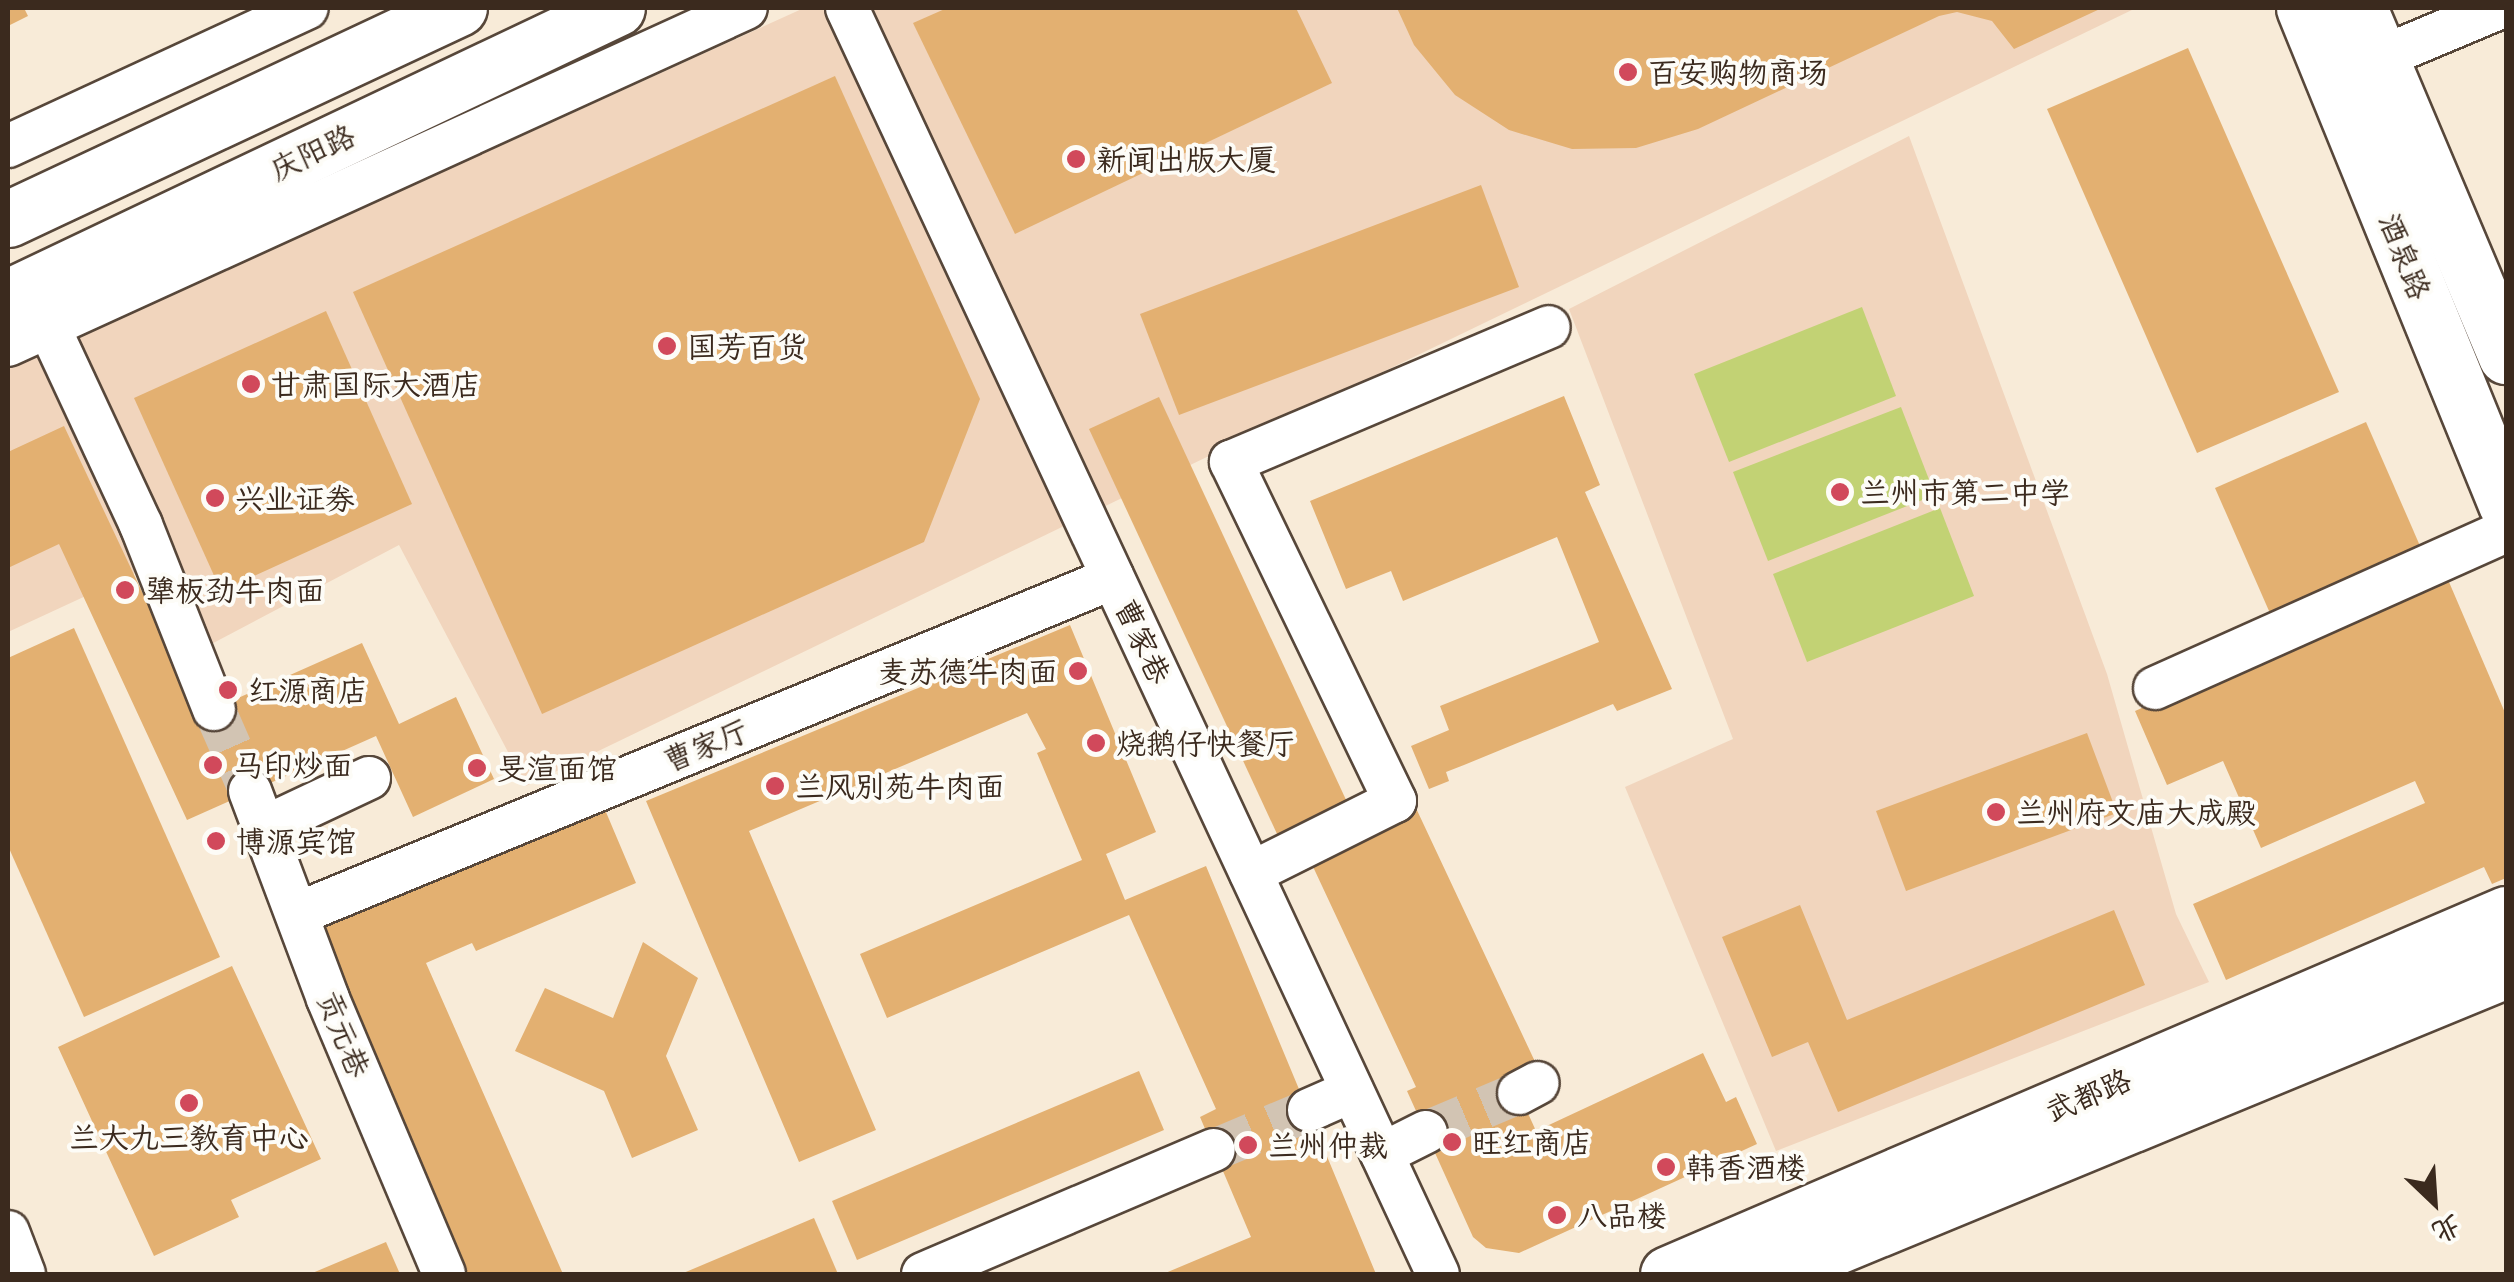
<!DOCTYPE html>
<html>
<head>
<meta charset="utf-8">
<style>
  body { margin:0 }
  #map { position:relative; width:2514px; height:1282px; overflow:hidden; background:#f8ebd8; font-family:Delius,"LXGW WenKai TC",sans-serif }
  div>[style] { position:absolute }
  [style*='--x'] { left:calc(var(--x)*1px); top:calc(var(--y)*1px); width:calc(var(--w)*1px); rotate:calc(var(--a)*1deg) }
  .built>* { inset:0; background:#f1d5bd }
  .green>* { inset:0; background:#c2d274 }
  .building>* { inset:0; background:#e3b071 }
  .minor-tunnel>* { height:42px; margin-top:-21px; transform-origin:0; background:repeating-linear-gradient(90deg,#d2c4b3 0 42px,transparent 0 63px) }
  .roads { filter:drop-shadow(2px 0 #57473a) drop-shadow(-2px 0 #57473a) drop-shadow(0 2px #57473a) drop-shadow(0 -2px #57473a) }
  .minor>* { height:42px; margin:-21px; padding:0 21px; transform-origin:21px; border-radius:21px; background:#fff }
  .major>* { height:55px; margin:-27.5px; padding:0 27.5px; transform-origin:27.5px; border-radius:27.5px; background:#fff }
  .dots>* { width:28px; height:28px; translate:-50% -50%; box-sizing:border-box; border:5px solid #fdfcf7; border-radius:50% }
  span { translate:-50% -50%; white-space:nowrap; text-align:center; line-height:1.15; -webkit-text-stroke:8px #fdfcf7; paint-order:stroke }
  .poi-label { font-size:30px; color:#3b2a1e }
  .left { translate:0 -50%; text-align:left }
  .right { translate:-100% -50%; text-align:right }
  .street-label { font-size:30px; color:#3b2a1e }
  .frame { position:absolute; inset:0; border:10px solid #3b2a1e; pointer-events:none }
  .north { position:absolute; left:2384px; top:1152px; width:100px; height:100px; -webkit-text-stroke:8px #fdfcf7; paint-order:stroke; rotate:155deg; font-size:28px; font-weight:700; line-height:40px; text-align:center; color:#3b2a1e }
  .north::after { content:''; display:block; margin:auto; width:35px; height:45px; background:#3b2a1e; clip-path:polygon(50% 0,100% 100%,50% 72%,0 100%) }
</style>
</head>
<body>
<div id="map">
  <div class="built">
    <i style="clip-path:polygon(804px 8px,2136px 8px,526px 786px,399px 545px,183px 659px,144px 569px,8px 632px,8px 369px)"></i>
    <i style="clip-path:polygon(1909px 136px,2107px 674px,2176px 914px,2209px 982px,1776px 1151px,1625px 787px,1733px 739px,1569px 309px)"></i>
  </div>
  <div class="green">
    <i style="clip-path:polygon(1862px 307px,1896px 396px,1729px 462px,1694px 374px)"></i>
    <i style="clip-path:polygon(1901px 407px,1935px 495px,1768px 561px,1733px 472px)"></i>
    <i style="clip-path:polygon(1940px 508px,1974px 596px,1807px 662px,1773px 574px)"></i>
  </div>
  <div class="building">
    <i style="clip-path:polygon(8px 8px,24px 8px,28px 16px,8px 26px)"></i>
    <i style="clip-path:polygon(947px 8px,1296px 8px,1332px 83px,1015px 234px,913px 23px)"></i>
    <i style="clip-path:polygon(1397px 8px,2102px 8px,2014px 49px,1992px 21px,1957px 12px,1939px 16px,1698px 129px,1636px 148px,1572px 149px,1509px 130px,1455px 95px,1414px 45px)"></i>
    <i style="clip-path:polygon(2188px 48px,2339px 392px,2197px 453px,2047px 109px)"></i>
    <i style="clip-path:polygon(835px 76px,980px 399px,924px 542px,542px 714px,353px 292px)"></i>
    <i style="clip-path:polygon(1481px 185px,1519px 287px,1179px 415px,1140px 314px)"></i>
    <i style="clip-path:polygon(326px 311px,412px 504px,221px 591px,134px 398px)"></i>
    <i style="clip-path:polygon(1564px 396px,1600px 485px,1585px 492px,1672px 689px,1617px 711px,1613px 704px,1464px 765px,1446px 772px,1449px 781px,1429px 789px,1411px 746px,1449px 730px,1440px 706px,1599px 642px,1557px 537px,1403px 601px,1391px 571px,1346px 589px,1310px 501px)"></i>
    <i style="clip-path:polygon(1159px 397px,1354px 817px,1284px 849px,1089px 429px)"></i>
    <i style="clip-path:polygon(2366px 422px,2424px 555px,2273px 620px,2215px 488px)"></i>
    <i style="clip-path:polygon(64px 426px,200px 715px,362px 643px,399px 724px,456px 697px,494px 779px,413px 817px,376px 736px,187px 820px,59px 544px,8px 568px,8px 452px)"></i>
    <i style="clip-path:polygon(2446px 575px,2506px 715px,2506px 878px,2492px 884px,2484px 867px,2226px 980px,2193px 904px,2425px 803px,2415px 781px,2261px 848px,2223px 761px,2167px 785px,2135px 711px)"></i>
    <i style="clip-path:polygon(1070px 625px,1156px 832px,1106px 854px,1125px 900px,1206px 866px,1376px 1274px,1163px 1274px,1251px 1237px,1200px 1117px,1216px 1109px,1129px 915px,887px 1018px,860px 954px,1082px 860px,1037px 753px,1046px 749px,1027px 713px,749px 831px,876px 1130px,799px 1162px,646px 801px)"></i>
    <i style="clip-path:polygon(74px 628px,220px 957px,84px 1017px,8px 846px,8px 658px)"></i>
    <i style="clip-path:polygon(2087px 733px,2117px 813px,1906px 891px,1876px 811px)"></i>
    <i style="clip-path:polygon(603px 805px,636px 883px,476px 951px,472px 943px,426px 963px,563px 1274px,459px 1274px,314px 931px)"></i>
    <i style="clip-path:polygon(1415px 806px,1538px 1068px,1513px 1080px,1536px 1131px,1703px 1053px,1726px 1102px,1736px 1097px,1757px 1144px,1519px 1253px,1486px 1248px,1473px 1237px,1407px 1091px,1416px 1087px,1308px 856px)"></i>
    <i style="clip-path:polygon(1800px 905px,1847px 1020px,2114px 910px,2145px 985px,1838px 1112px,1808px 1042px,1772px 1057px,1722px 937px)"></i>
    <i style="clip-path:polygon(643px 942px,698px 978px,666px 1056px,698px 1130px,632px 1158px,604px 1091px,515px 1051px,545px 988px,613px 1018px)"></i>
    <i style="clip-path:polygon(232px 966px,321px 1159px,231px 1200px,239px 1217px,154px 1256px,58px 1047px)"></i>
    <i style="clip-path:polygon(1139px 1071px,1164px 1130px,857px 1260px,832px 1201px)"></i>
    <i style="clip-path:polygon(814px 1218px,838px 1274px,681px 1274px)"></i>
    <i style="clip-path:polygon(386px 1242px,400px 1274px,310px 1274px)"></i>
  </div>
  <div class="minor-tunnel">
    <i style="--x:214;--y:709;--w:90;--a:66.3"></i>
    <i style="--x:1426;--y:1132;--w:101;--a:-22.8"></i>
    <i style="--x:1214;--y:1150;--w:103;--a:-22.8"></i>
  </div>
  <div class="roads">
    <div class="minor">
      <i style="--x:847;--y:8;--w:1397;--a:64.98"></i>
      <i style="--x:2380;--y:58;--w:129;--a:-22.8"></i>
      <i style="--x:8;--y:146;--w:329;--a:-24.8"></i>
      <i style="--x:37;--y:302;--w:246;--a:65"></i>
      <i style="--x:141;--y:525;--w:198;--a:68.4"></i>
      <i style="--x:8;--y:345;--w:811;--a:-24.54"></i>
      <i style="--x:2155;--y:688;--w:385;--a:-24.1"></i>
      <i style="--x:250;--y:791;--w:222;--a:69.4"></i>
      <i style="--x:328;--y:999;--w:298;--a:67.1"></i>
      <i style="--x:265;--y:827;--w:115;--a:-25.2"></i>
      <i style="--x:1251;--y:873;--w:161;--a:-26.6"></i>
      <i style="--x:1395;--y:801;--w:377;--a:-115.8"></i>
      <i style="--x:1231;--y:462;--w:345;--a:-23"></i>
      <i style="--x:299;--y:913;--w:880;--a:-22.37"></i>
      <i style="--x:1519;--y:1093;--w:21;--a:-28"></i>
      <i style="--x:1309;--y:1110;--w:47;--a:-23.8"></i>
      <i style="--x:1382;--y:1154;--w:49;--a:-26.6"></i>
      <i style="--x:8;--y:1232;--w:45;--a:69.1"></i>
      <i style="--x:923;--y:1274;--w:316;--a:-23.1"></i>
    </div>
    <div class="major">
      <i style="--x:2304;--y:8;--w:536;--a:67.84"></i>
      <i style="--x:2359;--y:8;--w:378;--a:67.1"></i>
      <i style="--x:8;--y:219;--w:498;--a:-25.1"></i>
      <i style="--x:8;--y:297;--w:674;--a:-25.39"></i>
      <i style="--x:1668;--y:1274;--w:912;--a:-23.25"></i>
      <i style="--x:1769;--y:1274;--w:797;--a:-22.42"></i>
    </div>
  </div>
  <div class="dots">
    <i style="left:1628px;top:72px;background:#d1495b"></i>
    <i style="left:1076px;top:159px;background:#d1495b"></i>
    <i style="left:667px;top:346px;background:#d1495b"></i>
    <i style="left:251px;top:384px;background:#d1495b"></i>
    <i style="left:1840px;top:492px;background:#d1495b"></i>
    <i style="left:215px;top:498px;background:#d1495b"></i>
    <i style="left:125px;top:590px;background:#d1495b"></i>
    <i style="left:1078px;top:671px;background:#d1495b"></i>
    <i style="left:228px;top:690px;background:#d1495b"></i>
    <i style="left:1096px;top:743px;background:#d1495b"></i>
    <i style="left:213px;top:765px;background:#d1495b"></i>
    <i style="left:477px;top:768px;background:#d1495b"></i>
    <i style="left:775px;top:786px;background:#d1495b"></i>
    <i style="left:1996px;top:812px;background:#d1495b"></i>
    <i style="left:216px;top:841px;background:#d1495b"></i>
    <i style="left:189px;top:1103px;background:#d1495b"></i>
    <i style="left:1452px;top:1142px;background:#d1495b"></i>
    <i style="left:1248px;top:1145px;background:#d1495b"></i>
    <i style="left:1666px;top:1167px;background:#d1495b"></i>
    <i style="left:1557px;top:1215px;background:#d1495b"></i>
  </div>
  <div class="poi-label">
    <span class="left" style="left:1648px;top:72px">百安购物商场</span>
    <span class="left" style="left:1096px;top:159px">新闻出版大厦</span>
    <span class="left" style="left:687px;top:346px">国芳百货</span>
    <span class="left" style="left:271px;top:384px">甘肃国际大酒店</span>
    <span class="left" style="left:1860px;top:492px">兰州市第二中学</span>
    <span class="left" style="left:235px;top:498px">兴业证券</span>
    <span class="left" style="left:145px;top:590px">犟板劲牛肉面</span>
    <span class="right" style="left:1058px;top:671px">麦苏德牛肉面</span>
    <span class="left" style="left:248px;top:690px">红源商店</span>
    <span class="left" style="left:1116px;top:743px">烧鹅仔快餐厅</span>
    <span class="left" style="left:233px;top:765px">马印炒面</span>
    <span class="left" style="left:497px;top:768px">旻渲面馆</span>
    <span class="left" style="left:795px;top:786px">兰风别苑牛肉面</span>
    <span class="left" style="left:2016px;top:812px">兰州府文庙大成殿</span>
    <span class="left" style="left:236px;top:841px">博源宾馆</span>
    <span style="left:189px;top:1137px">兰大九三教育中心</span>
    <span class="left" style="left:1472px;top:1142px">旺红商店</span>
    <span class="left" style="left:1268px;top:1145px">兰州仲裁</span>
    <span class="left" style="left:1686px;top:1167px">韩香酒楼</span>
    <span class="left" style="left:1577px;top:1215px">八品楼</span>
  </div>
  <div class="street-label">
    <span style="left:312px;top:152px;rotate:-25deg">庆阳路</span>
    <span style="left:2405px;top:256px;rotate:68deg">酒泉路</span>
    <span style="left:1143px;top:641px;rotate:65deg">曹家巷</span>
    <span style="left:706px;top:745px;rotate:-22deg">曹家厅</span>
    <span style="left:344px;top:1034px;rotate:68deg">贡元巷</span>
    <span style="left:2088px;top:1095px;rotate:-23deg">武都路</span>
  </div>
  <div class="frame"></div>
  <div class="north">北</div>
</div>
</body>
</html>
